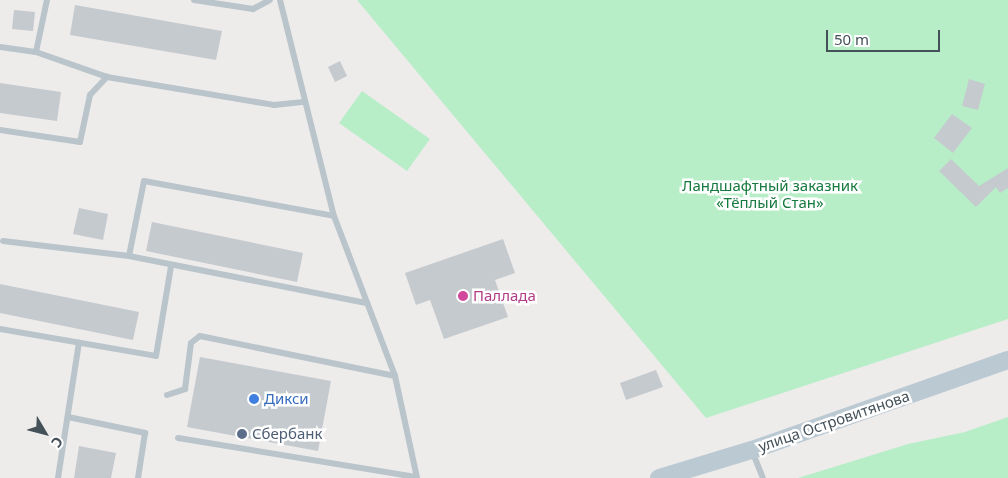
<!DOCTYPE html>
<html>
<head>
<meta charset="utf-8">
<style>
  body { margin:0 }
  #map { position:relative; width:1008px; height:478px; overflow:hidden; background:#eeebeb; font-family:"Noto Sans",sans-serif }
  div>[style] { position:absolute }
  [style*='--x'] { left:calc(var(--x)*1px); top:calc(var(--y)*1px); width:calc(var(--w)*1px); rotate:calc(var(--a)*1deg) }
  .green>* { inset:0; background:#b7eec8 }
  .building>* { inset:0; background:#c5cacf }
  .lane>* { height:6px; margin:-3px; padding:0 3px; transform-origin:3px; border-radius:3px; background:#b9c4cb }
  .secondary>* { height:18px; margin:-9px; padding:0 9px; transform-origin:9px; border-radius:9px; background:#bbc9d3 }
  .dots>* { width:14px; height:14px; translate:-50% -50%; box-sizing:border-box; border:2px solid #fff; border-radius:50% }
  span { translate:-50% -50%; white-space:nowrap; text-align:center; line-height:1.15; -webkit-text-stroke:5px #fff; paint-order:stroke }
  .park-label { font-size:15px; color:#157a3e }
  .hotel-label { font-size:15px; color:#b23c85 }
  .left { translate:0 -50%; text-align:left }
  .shop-label { font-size:15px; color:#366cbe }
  .street-label { font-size:15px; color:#445159 }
  .service-label { font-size:15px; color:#4e5e75 }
  .north { position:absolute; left:20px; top:408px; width:50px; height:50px; -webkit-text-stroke:4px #fff; paint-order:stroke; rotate:127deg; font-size:14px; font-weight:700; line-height:20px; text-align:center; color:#445159 }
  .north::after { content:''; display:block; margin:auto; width:18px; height:22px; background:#445159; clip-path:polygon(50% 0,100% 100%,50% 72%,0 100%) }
  .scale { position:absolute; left:826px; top:30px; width:114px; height:22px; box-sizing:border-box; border:2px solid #445159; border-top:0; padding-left:6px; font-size:15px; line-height:18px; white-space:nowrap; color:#445159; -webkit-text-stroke:4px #fff; paint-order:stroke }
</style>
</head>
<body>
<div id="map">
  <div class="green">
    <i style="clip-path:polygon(357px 0,1008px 0,1008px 319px,706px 418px)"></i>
    <i style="clip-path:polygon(362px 91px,430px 139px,407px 171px,339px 123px)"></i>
    <i style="clip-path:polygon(1008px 417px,1008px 478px,798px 478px,908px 444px,965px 432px)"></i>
  </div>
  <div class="building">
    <i style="clip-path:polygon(75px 5px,222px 31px,216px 60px,70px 35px)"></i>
    <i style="clip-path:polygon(14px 10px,35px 12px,33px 31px,12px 29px)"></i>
    <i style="clip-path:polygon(340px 61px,347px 76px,335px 82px,328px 67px)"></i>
    <i style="clip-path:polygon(969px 79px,985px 84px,978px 110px,962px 106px)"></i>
    <i style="clip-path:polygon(0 83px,61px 92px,57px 121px,0 113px)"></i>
    <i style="clip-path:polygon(952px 114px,972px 128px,953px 153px,934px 138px)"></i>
    <i style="clip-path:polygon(951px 159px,979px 186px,1008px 168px,1008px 188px,1000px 193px,996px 187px,976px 207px,939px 171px)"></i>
    <i style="clip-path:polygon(79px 208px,108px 214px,103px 240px,73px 234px)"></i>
    <i style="clip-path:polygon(152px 222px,303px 253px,297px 282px,146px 251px)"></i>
    <i style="clip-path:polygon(503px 239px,515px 273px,495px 280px,508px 317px,444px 339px,430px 300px,416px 305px,405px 273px)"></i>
    <i style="clip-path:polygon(0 284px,139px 312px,133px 340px,0 313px)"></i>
    <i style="clip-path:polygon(200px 357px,331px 381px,318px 451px,187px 427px)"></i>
    <i style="clip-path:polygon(656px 370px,663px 387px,626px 400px,620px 383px)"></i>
    <i style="clip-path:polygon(79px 446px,116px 453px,111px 478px,74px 478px)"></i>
  </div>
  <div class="lane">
    <i style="--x:194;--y:0;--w:60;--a:8.7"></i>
    <i style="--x:253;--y:9;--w:19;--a:-28"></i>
    <i style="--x:280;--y:0;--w:223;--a:76"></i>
    <i style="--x:334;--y:216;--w:171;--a:69.1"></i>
    <i style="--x:395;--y:376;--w:104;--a:77.8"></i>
    <i style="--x:0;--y:47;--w:36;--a:8"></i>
    <i style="--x:36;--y:52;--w:75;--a:19.4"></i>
    <i style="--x:36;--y:52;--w:53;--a:-78.1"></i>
    <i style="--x:0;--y:130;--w:81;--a:8.5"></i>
    <i style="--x:80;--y:142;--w:48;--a:-78"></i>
    <i style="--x:90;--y:95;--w:25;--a:-47"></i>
    <i style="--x:107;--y:77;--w:169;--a:9.5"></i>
    <i style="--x:274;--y:105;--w:30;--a:-6"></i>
    <i style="--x:3;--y:241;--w:127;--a:6.8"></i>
    <i style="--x:129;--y:256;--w:243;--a:11.2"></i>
    <i style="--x:129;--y:256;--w:76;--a:-78.7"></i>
    <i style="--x:144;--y:181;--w:193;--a:10.4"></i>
    <i style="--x:0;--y:329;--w:158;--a:9.8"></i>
    <i style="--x:156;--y:356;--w:91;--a:-80.5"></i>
    <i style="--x:167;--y:395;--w:19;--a:-18"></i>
    <i style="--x:185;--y:389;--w:46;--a:-82.6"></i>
    <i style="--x:191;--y:343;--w:11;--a:-38"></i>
    <i style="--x:200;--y:336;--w:199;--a:11.6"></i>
    <i style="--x:68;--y:417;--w:79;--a:11.7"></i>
    <i style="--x:145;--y:433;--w:46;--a:98.8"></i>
    <i style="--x:178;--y:438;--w:241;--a:9.3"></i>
    <i style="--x:752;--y:451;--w:29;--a:68"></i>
    <i style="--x:58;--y:478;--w:137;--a:-81.2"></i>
  </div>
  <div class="secondary">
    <i style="--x:659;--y:478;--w:97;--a:-16.8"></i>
    <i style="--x:752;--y:450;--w:271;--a:-19.4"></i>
  </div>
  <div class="dots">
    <i style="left:463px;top:296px;background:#d1479c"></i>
    <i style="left:254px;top:399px;background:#3f7fe0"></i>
    <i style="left:242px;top:434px;background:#5c6f8a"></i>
  </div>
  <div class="park-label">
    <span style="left:770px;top:194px">Ландшафтный заказник<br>«Тёплый Стан»</span>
  </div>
  <div class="hotel-label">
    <span class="left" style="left:473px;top:296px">Паллада</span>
  </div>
  <div class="shop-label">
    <span class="left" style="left:264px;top:399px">Дикси</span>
  </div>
  <div class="street-label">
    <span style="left:834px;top:421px;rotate:-19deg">улица Островитянова</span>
  </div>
  <div class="service-label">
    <span class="left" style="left:252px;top:434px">Сбербанк</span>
  </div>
  <div class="north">С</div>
  <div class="scale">50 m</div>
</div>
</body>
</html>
